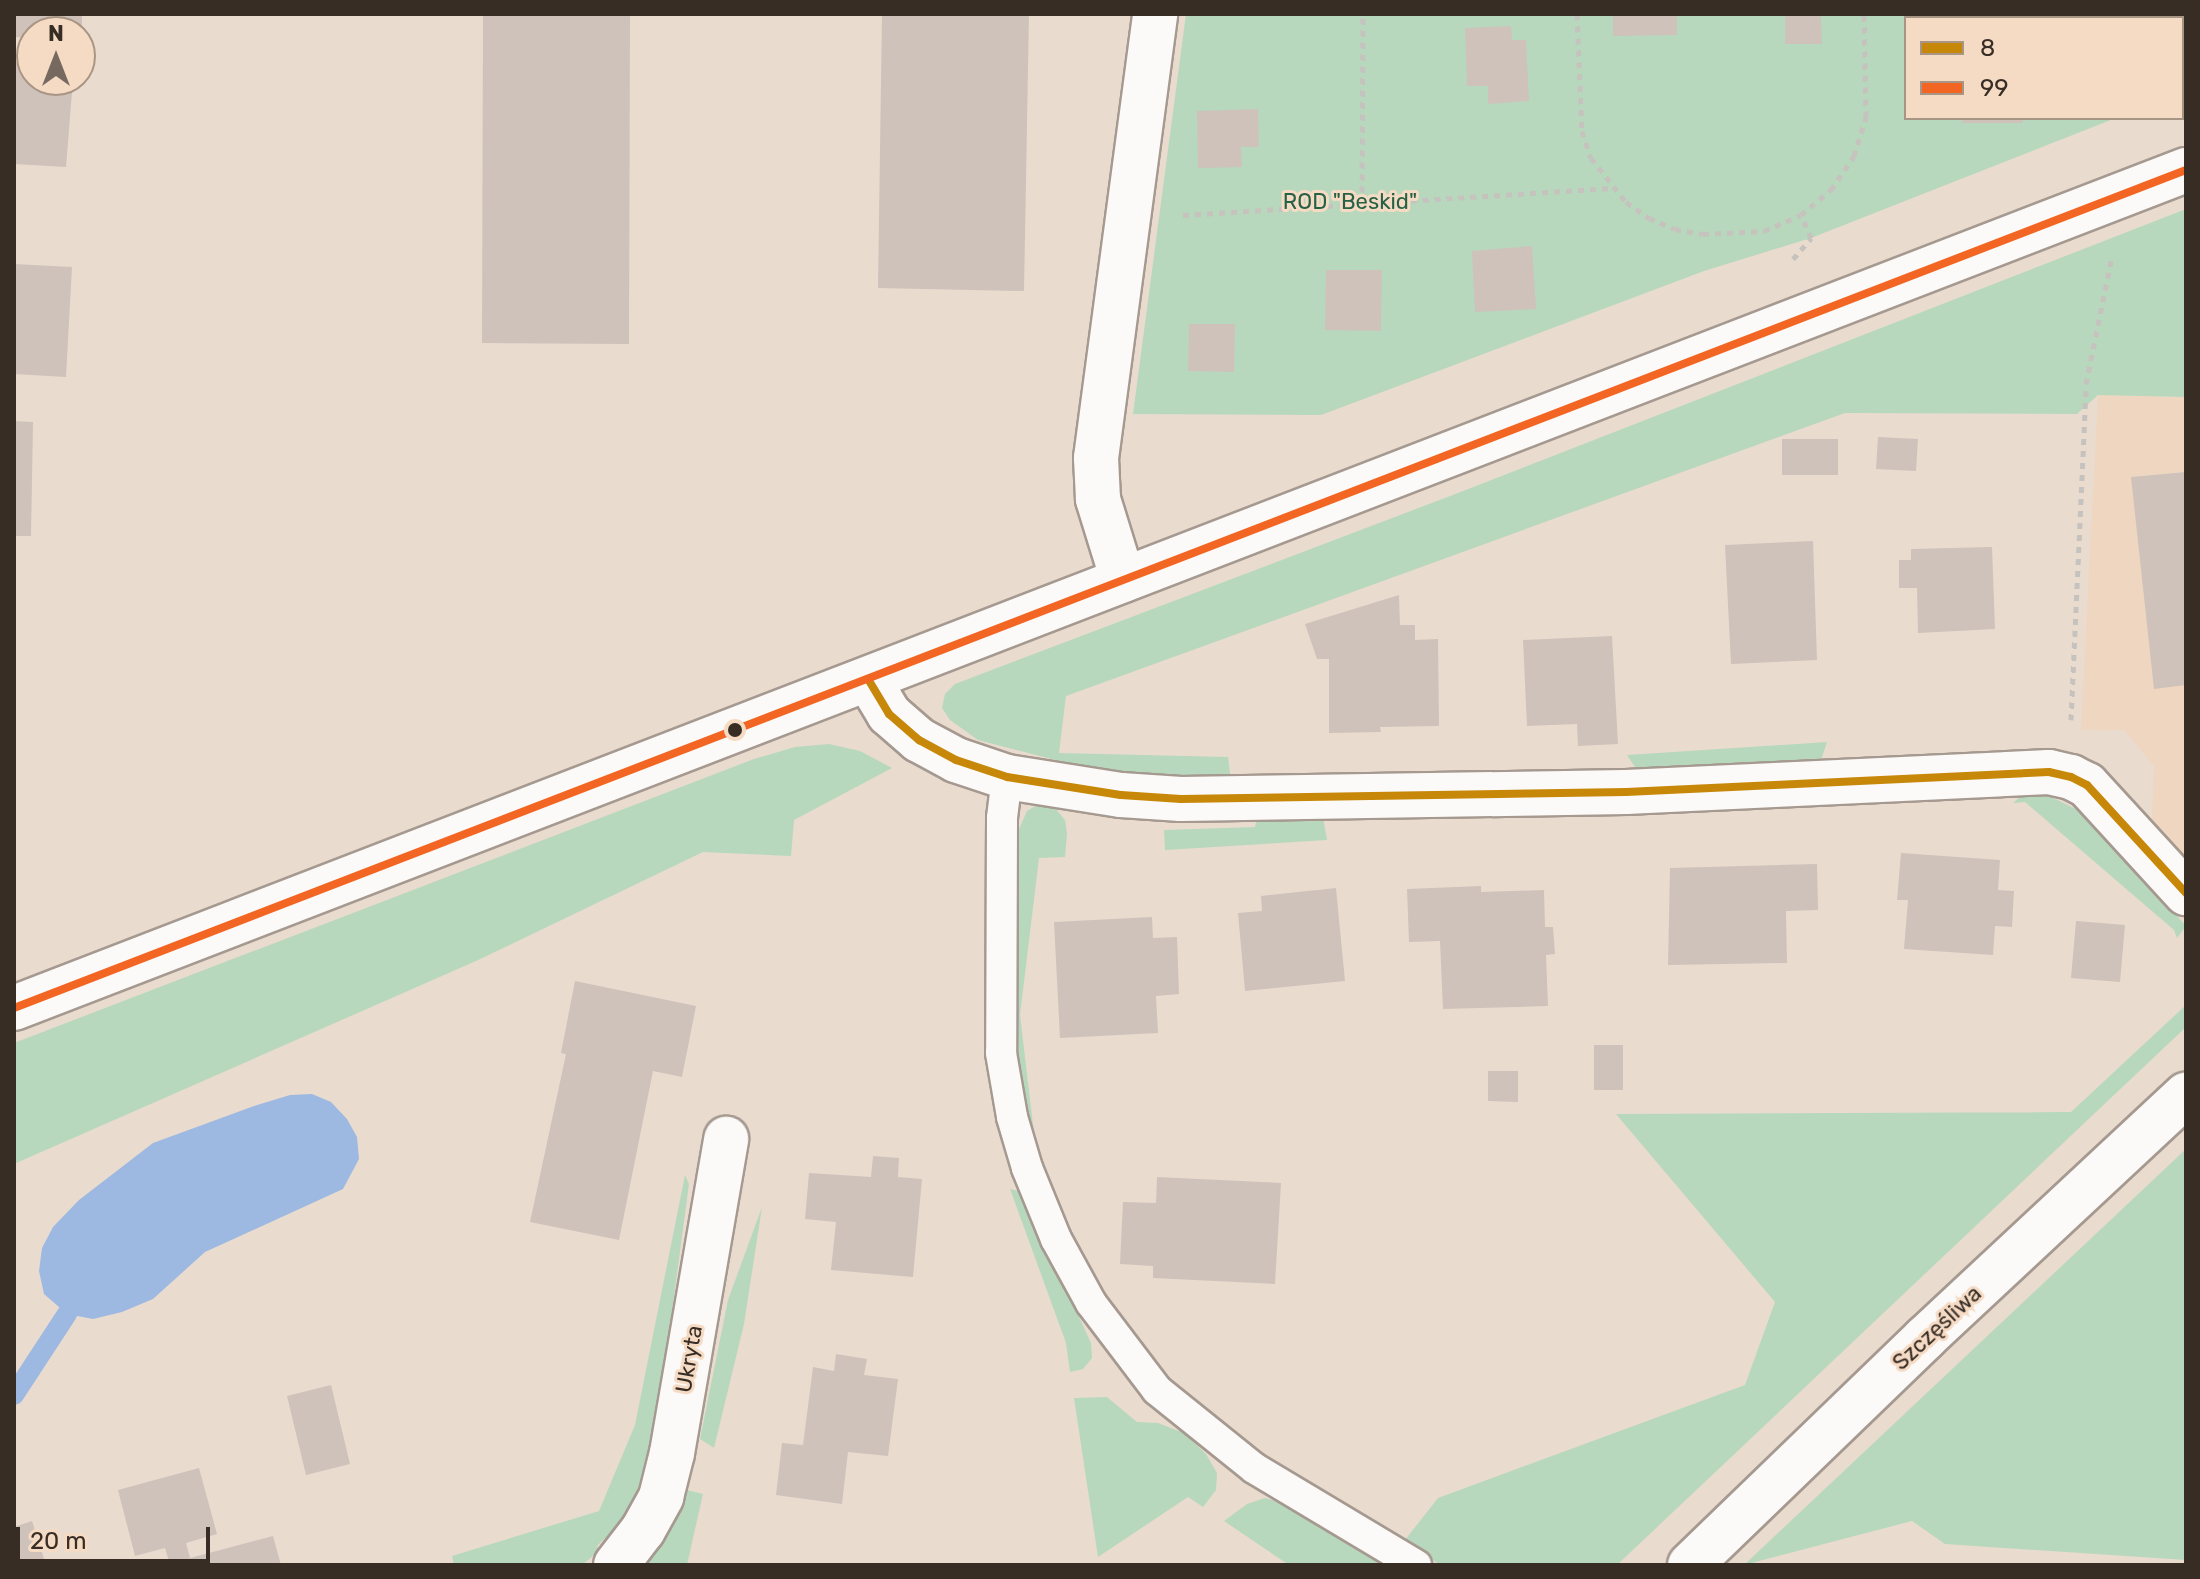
<!DOCTYPE html>
<html>
<head>
<meta charset="utf-8">
<style>
  body { margin:0 }
  #map { position:relative; width:2200px; height:1579px; overflow:hidden; background:#eadbcf; font-family:Rubik,sans-serif }
  div>[style] { position:absolute }
  [style*='--x'] { left:calc(var(--x)*1px); top:calc(var(--y)*1px); width:calc(var(--w)*1px); rotate:calc(var(--a)*1deg) }
  .built>* { inset:0; background:#eed6c1 }
  .green>* { inset:0; background:#b7d8bd }
  .water>* { inset:0; background:#9db9e1 }
  .stream>* { height:20px; margin:-10px; padding:0 10px; transform-origin:10px; border-radius:10px; background:#9db9e1 }
  .building>* { inset:0; background:#cec2ba }
  .path>* { height:5px; margin-top:-2.5px; transform-origin:0; background:repeating-linear-gradient(90deg,#c6c2be 0 6px,transparent 0 12px) }
  .roads { filter:drop-shadow(2px 0 #a59990) drop-shadow(-2px 0 #a59990) drop-shadow(0 2px #a59990) drop-shadow(0 -2px #a59990) }
  .service>* { height:30px; margin:-15px; padding:0 15px; transform-origin:15px; border-radius:15px; background:#fcfaf8 }
  .minor>* { height:44px; margin:-22px; padding:0 22px; transform-origin:22px; border-radius:22px; background:#fcfaf8 }
  .tertiary>* { height:44px; margin:-22px; padding:0 22px; transform-origin:22px; border-radius:22px; background:#fcfaf8 }
  .bus-1>* { height:8px; margin:-4px; padding:0 4px; transform-origin:4px; border-radius:4px; background:#c78809 }
  .bus-2>* { height:8px; margin:-4px; padding:0 4px; transform-origin:4px; border-radius:4px; background:#f26522 }
  .dots>* { width:22px; height:22px; translate:-50% -50%; box-sizing:border-box; border:4px solid #f5dac4; border-radius:50% }
  span { translate:-50% -50%; white-space:nowrap; text-align:center; line-height:1.15; -webkit-text-stroke:6px #f5dac4; paint-order:stroke }
  .park-label { font-size:22px; color:#256245 }
  .street-label { font-size:22px; color:#372d25 }
  .frame { position:absolute; inset:0; border:16px solid #372d25; pointer-events:none }
  .legend { position:absolute; left:1904px; top:16px; width:280px; height:104px; box-sizing:border-box; background:#f5dac4; border:2px solid #a99584; margin:0; padding:10px 14px; list-style:none; font-size:24px; color:#372d25 }
  .legend li { display:flex; align-items:center; gap:16px; height:40px }
  .legend b { width:40px; border:2px solid #a99584 }
  .north { position:absolute; left:16px; top:16px; width:80px; height:80px; box-sizing:border-box; background:#f5dac4; border:2px solid #a99584; border-radius:50%; rotate:0deg; font-size:22px; font-weight:700; line-height:32px; text-align:center; color:#372d25 }
  .north::after { content:''; display:block; margin:auto; width:28px; height:36px; background:#766a60; clip-path:polygon(50% 0,100% 100%,50% 72%,0 100%) }
  .scale { position:absolute; left:16px; top:1527px; width:194px; height:36px; box-sizing:border-box; border:4px solid #372d25; border-top:0; padding-left:10px; font-size:24px; line-height:28px; white-space:nowrap; color:#372d25; -webkit-text-stroke:6px #f5dac4; paint-order:stroke }
</style>
</head>
<body>
<div id="map">
  <div class="built">
    <i style="clip-path:polygon(2098px 395px,2186px 397px,2186px 863px,2152px 825px,2154px 766px,2124px 730px,2081px 730px)"></i>
  </div>
  <div class="green">
    <i style="clip-path:polygon(1186px 14px,2120px 14px,2120px 18px,1906px 18px,1906px 118px,2116px 118px,1811px 238px,1704px 271px,1321px 415px,1133px 414px)"></i>
    <i style="clip-path:polygon(2186px 209px,2186px 397px,2098px 395px,2077px 414px,1845px 413px,1066px 696px,1059px 753px,1228px 757px,1231px 781px,1149px 777px,1082px 767px,978px 740px,950px 720px,942px 708px,945px 694px,955px 684px,1458px 493px)"></i>
    <i style="clip-path:polygon(1827px 742px,1820px 763px,1641px 776px,1627px 755px)"></i>
    <i style="clip-path:polygon(829px 744px,860px 751px,892px 768px,794px 820px,791px 856px,703px 852px,476px 961px,14px 1164px,14px 1043px,754px 759px,795px 747px)"></i>
    <i style="clip-path:polygon(2027px 791px,2041px 792px,2082px 812px,2186px 926px,2177px 938px,2174px 930px,2025px 802px,2013px 803px)"></i>
    <i style="clip-path:polygon(1037px 805px,1055px 808px,1065px 820px,1067px 834px,1065px 857px,1039px 858px,1020px 1015px,1036px 1150px,1016px 1067px,1012px 958px,1019px 829px,1027px 811px)"></i>
    <i style="clip-path:polygon(1322px 812px,1327px 840px,1165px 850px,1164px 830px,1255px 827px,1258px 813px)"></i>
    <i style="clip-path:polygon(2186px 1005px,2186px 1027px,1617px 1565px,1440px 1565px,1405px 1540px,1438px 1498px,1745px 1385px,1775px 1302px,1616px 1114px,2071px 1112px)"></i>
    <i style="clip-path:polygon(2186px 1149px,2186px 1560px,1945px 1544px,1912px 1521px,1744px 1565px)"></i>
    <i style="clip-path:polygon(685px 1175px,689px 1184px,663px 1379px,651px 1449px,640px 1486px,627px 1515px,610px 1540px,605px 1538px,597px 1546px,599px 1551px,582px 1565px,454px 1565px,452px 1556px,599px 1511px,635px 1425px)"></i>
    <i style="clip-path:polygon(1010px 1189px,1022px 1192px,1091px 1343px,1092px 1358px,1083px 1369px,1070px 1372px,1066px 1343px)"></i>
    <i style="clip-path:polygon(762px 1207px,744px 1324px,714px 1448px,700px 1439px,728px 1300px)"></i>
    <i style="clip-path:polygon(1107px 1397px,1137px 1422px,1158px 1423px,1184px 1433px,1206px 1454px,1217px 1473px,1216px 1490px,1203px 1507px,1188px 1497px,1098px 1557px,1074px 1398px)"></i>
    <i style="clip-path:polygon(683px 1489px,703px 1494px,687px 1565px,641px 1565px)"></i>
    <i style="clip-path:polygon(1265px 1498px,1285px 1504px,1395px 1565px,1289px 1565px,1224px 1521px,1247px 1504px)"></i>
  </div>
  <div class="water">
    <i style="clip-path:polygon(312px 1094px,331px 1102px,347px 1119px,357px 1137px,359px 1159px,343px 1189px,205px 1252px,153px 1299px,122px 1312px,93px 1319px,67px 1314px,44px 1294px,39px 1271px,42px 1248px,53px 1227px,79px 1200px,153px 1143px,254px 1106px,290px 1095px)"></i>
  </div>
  <div class="stream">
    <i style="--x:14;--y:1395;--w:97;--a:-56.8"></i>
  </div>
  <div class="building">
    <i style="clip-path:polygon(14px 14px,82px 14px,82px 32px,32px 32px,32px 38px,14px 37px)"></i>
    <i style="clip-path:polygon(483px 14px,630px 14px,629px 344px,482px 343px)"></i>
    <i style="clip-path:polygon(882px 14px,1029px 14px,1024px 291px,878px 288px)"></i>
    <i style="clip-path:polygon(1613px 14px,1677px 14px,1677px 35px,1613px 36px)"></i>
    <i style="clip-path:polygon(1785px 14px,1821px 14px,1822px 44px,1785px 44px)"></i>
    <i style="clip-path:polygon(1511px 26px,1512px 40px,1526px 40px,1529px 101px,1488px 104px,1488px 86px,1467px 86px,1465px 28px)"></i>
    <i style="clip-path:polygon(14px 63px,32px 64px,32px 80px,73px 80px,66px 167px,14px 164px)"></i>
    <i style="clip-path:polygon(1258px 109px,1259px 147px,1241px 147px,1242px 167px,1198px 168px,1197px 111px)"></i>
    <i style="clip-path:polygon(1962px 118px,2023px 118px,2023px 123px,1962px 123px)"></i>
    <i style="clip-path:polygon(1532px 246px,1536px 309px,1475px 312px,1472px 251px)"></i>
    <i style="clip-path:polygon(14px 264px,72px 267px,66px 377px,14px 374px)"></i>
    <i style="clip-path:polygon(1326px 270px,1382px 270px,1381px 331px,1325px 330px)"></i>
    <i style="clip-path:polygon(1189px 324px,1235px 324px,1234px 372px,1188px 371px)"></i>
    <i style="clip-path:polygon(14px 421px,33px 422px,31px 536px,14px 536px)"></i>
    <i style="clip-path:polygon(1878px 437px,1918px 439px,1916px 471px,1876px 469px)"></i>
    <i style="clip-path:polygon(1782px 439px,1838px 439px,1838px 475px,1782px 475px)"></i>
    <i style="clip-path:polygon(2186px 472px,2186px 685px,2154px 689px,2131px 477px)"></i>
    <i style="clip-path:polygon(1813px 541px,1817px 660px,1731px 664px,1725px 545px)"></i>
    <i style="clip-path:polygon(1992px 547px,1995px 629px,1918px 633px,1917px 588px,1899px 588px,1899px 560px,1911px 560px,1911px 549px)"></i>
    <i style="clip-path:polygon(1399px 595px,1400px 625px,1415px 625px,1415px 640px,1438px 639px,1439px 726px,1380px 727px,1381px 732px,1329px 733px,1329px 659px,1317px 659px,1305px 624px)"></i>
    <i style="clip-path:polygon(1612px 636px,1618px 744px,1578px 746px,1577px 724px,1527px 726px,1523px 640px)"></i>
    <i style="clip-path:polygon(1901px 853px,2000px 860px,1998px 890px,2014px 891px,2012px 927px,1995px 926px,1993px 955px,1904px 949px,1908px 900px,1897px 900px)"></i>
    <i style="clip-path:polygon(1817px 864px,1818px 910px,1786px 911px,1787px 963px,1668px 965px,1670px 868px)"></i>
    <i style="clip-path:polygon(1481px 886px,1481px 892px,1544px 890px,1545px 927px,1553px 927px,1555px 954px,1546px 955px,1548px 1006px,1443px 1009px,1440px 941px,1409px 942px,1407px 889px)"></i>
    <i style="clip-path:polygon(1336px 888px,1345px 981px,1245px 991px,1238px 913px,1262px 911px,1261px 896px)"></i>
    <i style="clip-path:polygon(1152px 917px,1153px 938px,1177px 937px,1179px 994px,1156px 996px,1158px 1033px,1060px 1038px,1054px 922px)"></i>
    <i style="clip-path:polygon(2076px 921px,2125px 925px,2120px 982px,2071px 978px)"></i>
    <i style="clip-path:polygon(575px 981px,696px 1006px,682px 1077px,653px 1071px,619px 1240px,530px 1222px,566px 1054px,561px 1053px)"></i>
    <i style="clip-path:polygon(1594px 1045px,1623px 1045px,1623px 1090px,1594px 1090px)"></i>
    <i style="clip-path:polygon(1488px 1071px,1518px 1071px,1518px 1102px,1488px 1101px)"></i>
    <i style="clip-path:polygon(873px 1156px,899px 1158px,898px 1177px,922px 1179px,913px 1277px,831px 1270px,836px 1222px,805px 1219px,809px 1173px,871px 1177px)"></i>
    <i style="clip-path:polygon(1157px 1177px,1281px 1183px,1275px 1284px,1153px 1278px,1153px 1266px,1120px 1264px,1123px 1202px,1156px 1203px)"></i>
    <i style="clip-path:polygon(836px 1354px,867px 1359px,864px 1375px,898px 1379px,888px 1456px,848px 1452px,842px 1504px,776px 1495px,782px 1443px,803px 1445px,813px 1367px,834px 1371px)"></i>
    <i style="clip-path:polygon(331px 1385px,350px 1464px,306px 1475px,287px 1396px)"></i>
    <i style="clip-path:polygon(199px 1468px,217px 1534px,186px 1543px,190px 1558px,273px 1536px,281px 1565px,170px 1565px,165px 1548px,135px 1556px,118px 1490px)"></i>
    <i style="clip-path:polygon(32px 1521px,46px 1565px,14px 1565px,14px 1527px)"></i>
  </div>
  <div class="path">
    <i style="--x:1577;--y:14;--w:117;--a:87.6"></i>
    <i style="--x:1582;--y:131;--w:28;--a:72"></i>
    <i style="--x:1591;--y:158;--w:56;--a:51.5"></i>
    <i style="--x:1626;--y:202;--w:28;--a:35"></i>
    <i style="--x:1649;--y:218;--w:28;--a:23"></i>
    <i style="--x:1675;--y:229;--w:28;--a:10"></i>
    <i style="--x:1703;--y:234;--w:61;--a:-2.8"></i>
    <i style="--x:1764;--y:231;--w:40;--a:-23.4"></i>
    <i style="--x:1801;--y:215;--w:39;--a:-40"></i>
    <i style="--x:1831;--y:190;--w:41;--a:-55.9"></i>
    <i style="--x:1854;--y:156;--w:41;--a:-72.9"></i>
    <i style="--x:1866;--y:117;--w:103;--a:-91.1"></i>
    <i style="--x:1362;--y:204;--w:190;--a:-89.7"></i>
    <i style="--x:1183;--y:215;--w:430;--a:-3.6"></i>
    <i style="--x:1793;--y:259;--w:28;--a:-49"></i>
    <i style="--x:1811;--y:238;--w:25;--a:-113"></i>
    <i style="--x:2071;--y:720;--w:336;--a:-87.4"></i>
    <i style="--x:2086;--y:384;--w:126;--a:-78.5"></i>
  </div>
  <div class="roads">
    <div class="service">
      <i style="--x:1007;--y:777;--w:41;--a:97"></i>
      <i style="--x:1002;--y:818;--w:235;--a:90.2"></i>
      <i style="--x:1001;--y:1053;--w:65;--a:80.2"></i>
      <i style="--x:1012;--y:1117;--w:53;--a:73.6"></i>
      <i style="--x:1027;--y:1168;--w:77;--a:67.8"></i>
      <i style="--x:1056;--y:1239;--w:73;--a:61.3"></i>
      <i style="--x:1091;--y:1303;--w:109;--a:52.8"></i>
      <i style="--x:1157;--y:1390;--w:124;--a:38.8"></i>
      <i style="--x:1254;--y:1468;--w:189;--a:30.9"></i>
    </div>
    <div class="minor">
      <i style="--x:1123;--y:580;--w:85;--a:-107.2"></i>
      <i style="--x:1098;--y:499;--w:41;--a:-92.8"></i>
      <i style="--x:1096;--y:458;--w:448;--a:-82.4"></i>
      <i style="--x:868;--y:679;--w:41;--a:59"></i>
      <i style="--x:889;--y:714;--w:40;--a:41"></i>
      <i style="--x:919;--y:740;--w:42;--a:28.4"></i>
      <i style="--x:956;--y:760;--w:54;--a:18.4"></i>
      <i style="--x:1007;--y:777;--w:115;--a:9"></i>
      <i style="--x:1121;--y:795;--w:60;--a:3.8"></i>
      <i style="--x:1181;--y:799;--w:445;--a:-0.9"></i>
      <i style="--x:1626;--y:792;--w:423;--a:-2.7"></i>
      <i style="--x:2049;--y:772;--w:23;--a:13"></i>
      <i style="--x:2071;--y:777;--w:18;--a:27"></i>
      <i style="--x:2087;--y:785;--w:147;--a:47.5"></i>
      <i style="--x:616;--y:1565;--w:44;--a:-52.4"></i>
      <i style="--x:643;--y:1530;--w:38;--a:-61"></i>
      <i style="--x:661;--y:1497;--w:45;--a:-76"></i>
      <i style="--x:672;--y:1453;--w:319;--a:-80.2"></i>
      <i style="--x:1690;--y:1565;--w:327;--a:-44"></i>
      <i style="--x:1925;--y:1338;--w:357;--a:-43"></i>
    </div>
    <div class="tertiary">
      <i style="--x:14;--y:1008;--w:2328;--a:-21.1"></i>
    </div>
  </div>
  <div class="bus-1">
    <i style="--x:868;--y:679;--w:41;--a:59"></i>
    <i style="--x:889;--y:714;--w:40;--a:41"></i>
    <i style="--x:919;--y:740;--w:42;--a:28.4"></i>
    <i style="--x:956;--y:760;--w:54;--a:18.4"></i>
    <i style="--x:1007;--y:777;--w:115;--a:9"></i>
    <i style="--x:1121;--y:795;--w:60;--a:3.8"></i>
    <i style="--x:1181;--y:799;--w:445;--a:-0.9"></i>
    <i style="--x:1626;--y:792;--w:423;--a:-2.7"></i>
    <i style="--x:2049;--y:772;--w:23;--a:13"></i>
    <i style="--x:2071;--y:777;--w:18;--a:27"></i>
    <i style="--x:2087;--y:785;--w:147;--a:47.5"></i>
  </div>
  <div class="bus-2">
    <i style="--x:14;--y:1008;--w:2328;--a:-21.1"></i>
  </div>
  <div class="dots">
    <i style="left:735px;top:730px;background:#372d25"></i>
  </div>
  <div class="park-label">
    <span style="left:1350px;top:202px">ROD "Beskid"</span>
  </div>
  <div class="street-label">
    <span style="left:1937px;top:1328px;rotate:-43deg">Szczęśliwa</span>
    <span style="left:689px;top:1359px;rotate:-80deg">Ukryta</span>
  </div>
  <div class="frame"></div>
  <ul class="legend">
  <li><b style="height:10px;background:#c78809"></b>8</li>
  <li><b style="height:10px;background:#f26522"></b>99</li>
  </ul>
  <div class="north">N</div>
  <div class="scale">20 m</div>
</div>
</body>
</html>
